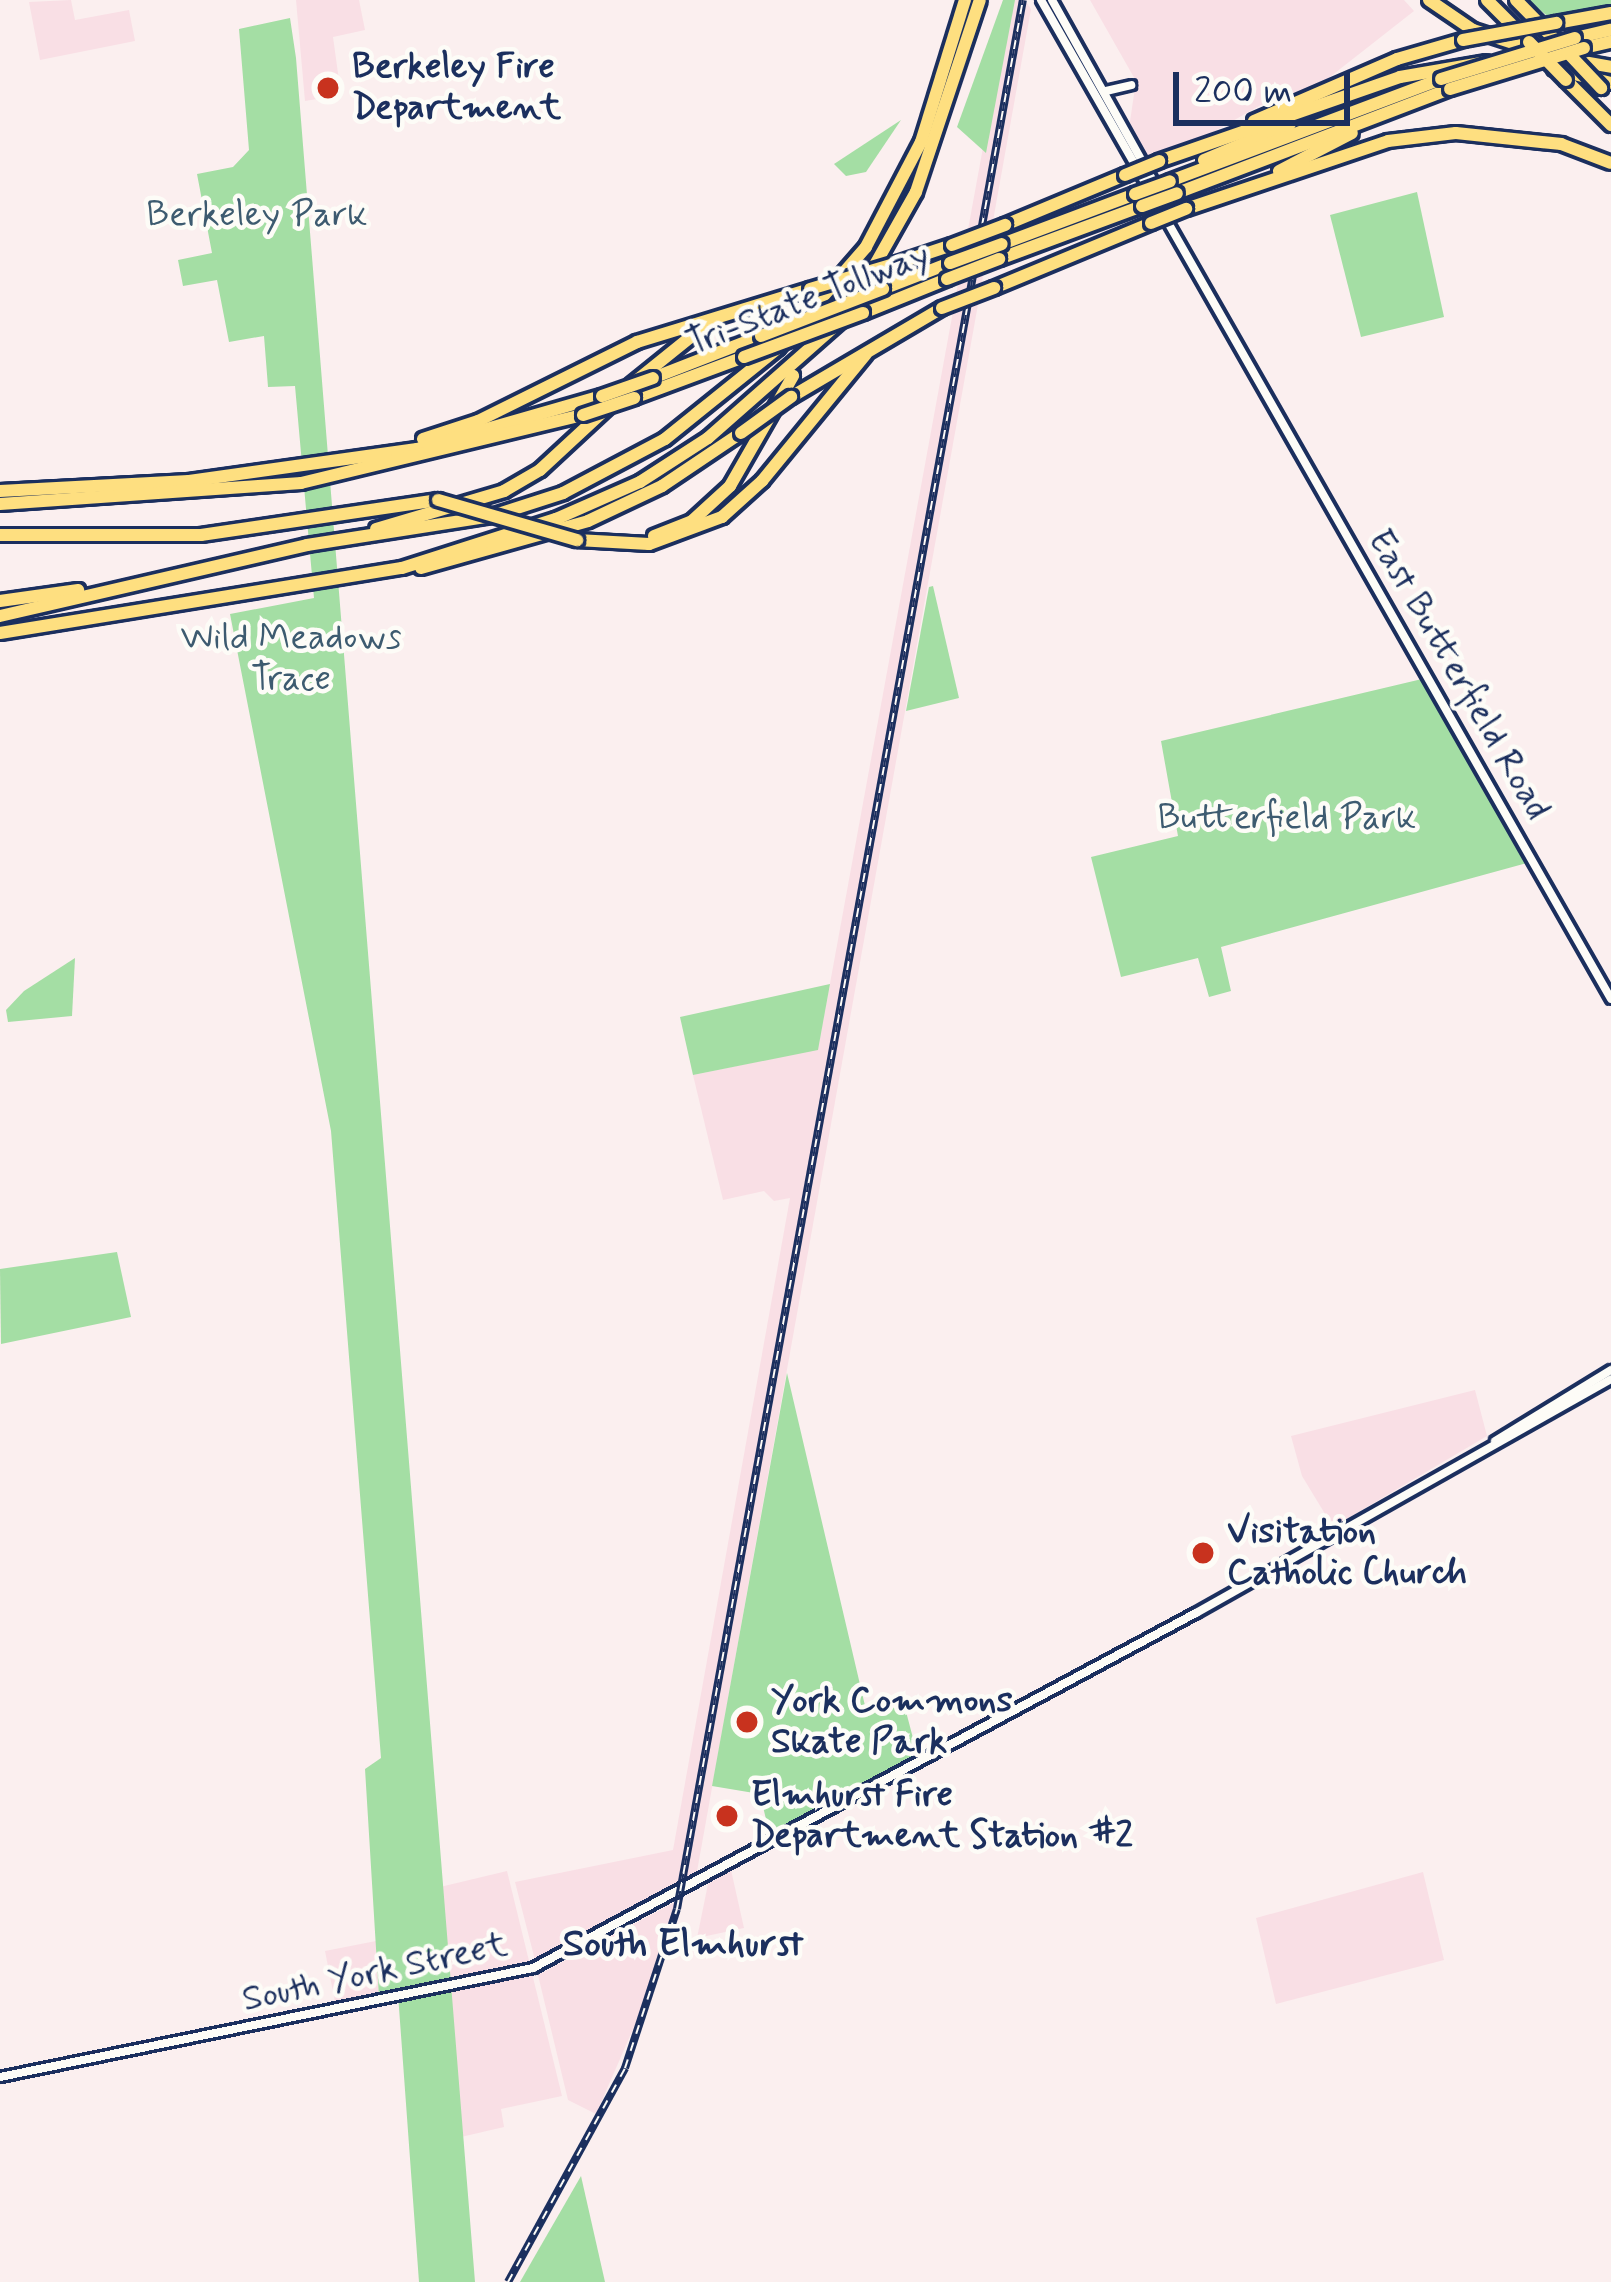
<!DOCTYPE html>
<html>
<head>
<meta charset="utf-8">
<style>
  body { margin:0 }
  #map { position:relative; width:1611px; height:2282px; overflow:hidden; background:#fbefef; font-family:Mynerve,sans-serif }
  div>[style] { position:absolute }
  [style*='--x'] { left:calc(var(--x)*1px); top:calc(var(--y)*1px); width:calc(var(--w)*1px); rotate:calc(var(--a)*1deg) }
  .built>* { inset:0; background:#f9dfe5 }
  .green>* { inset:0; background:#a4dea4 }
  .roads { filter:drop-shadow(3px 0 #1b2f5e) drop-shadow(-3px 0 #1b2f5e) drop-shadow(0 3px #1b2f5e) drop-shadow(0 -3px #1b2f5e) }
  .secondary>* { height:8px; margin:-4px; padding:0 4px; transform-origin:4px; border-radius:4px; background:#fdfcf7 }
  .motorway>* { height:12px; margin:-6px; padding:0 6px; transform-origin:6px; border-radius:6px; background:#fedf80 }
  .rail>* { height:8px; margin-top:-4px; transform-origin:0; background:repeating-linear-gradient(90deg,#fdfcf7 0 9px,#1b2f5e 0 18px); box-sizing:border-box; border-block:3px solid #1b2f5e }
  .bridges { filter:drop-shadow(3px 0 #1b2f5e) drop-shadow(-3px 0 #1b2f5e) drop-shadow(0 3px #1b2f5e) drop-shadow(0 -3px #1b2f5e) }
  .motorway-bridge>* { height:12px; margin:-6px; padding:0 6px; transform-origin:6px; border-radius:6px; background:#fedf80 }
  .dots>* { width:33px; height:33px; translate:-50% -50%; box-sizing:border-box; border:6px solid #fdfcf7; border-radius:50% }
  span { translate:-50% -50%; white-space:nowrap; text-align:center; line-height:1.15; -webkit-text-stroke:9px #fdfcf7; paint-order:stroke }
  .poi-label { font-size:36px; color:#1b2f5e; font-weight:700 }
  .left { translate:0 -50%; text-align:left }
  .park-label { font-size:36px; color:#3d5b70 }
  .street-label { font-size:36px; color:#1b2f5e }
  .neighbourhood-label { font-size:39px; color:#1b2f5e; font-weight:700 }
  .scale { position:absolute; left:1173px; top:72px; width:177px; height:54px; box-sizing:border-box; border:6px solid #1b2f5e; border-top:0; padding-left:15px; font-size:36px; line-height:42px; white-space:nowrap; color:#1b2f5e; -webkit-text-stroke:9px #fdfcf7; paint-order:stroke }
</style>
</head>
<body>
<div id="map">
  <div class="built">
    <i style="clip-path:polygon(71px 0,75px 20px,129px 10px,135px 41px,40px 60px,29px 2px)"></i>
    <i style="clip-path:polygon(296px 0,359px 0,365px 30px,333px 37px,341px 95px,305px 101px)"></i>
    <i style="clip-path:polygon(1010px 0,1025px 0,1031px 9px,696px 1877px,536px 1964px,515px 1882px,673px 1850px,790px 1198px,774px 1201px,764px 1191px,723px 1200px,693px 1075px,818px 1049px)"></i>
    <i style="clip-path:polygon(1090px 0,1404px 0,1414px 11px,1312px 91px,1261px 105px,1151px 167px,1129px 128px,1136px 81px)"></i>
    <i style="clip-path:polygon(1475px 1390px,1487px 1436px,1333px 1527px,1302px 1476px,1291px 1436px)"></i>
    <i style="clip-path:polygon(731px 1870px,744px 1928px,697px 1938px,708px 1884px)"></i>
    <i style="clip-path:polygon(507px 1871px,562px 2096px,501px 2109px,504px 2127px,461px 2137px,440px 1887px)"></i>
    <i style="clip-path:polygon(1423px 1872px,1444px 1960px,1276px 2004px,1256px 1918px)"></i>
    <i style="clip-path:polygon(675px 1902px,654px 1981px,596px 2114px,568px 2100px,538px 1975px)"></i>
    <i style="clip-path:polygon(376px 1941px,379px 1997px,336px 2007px,325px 1951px)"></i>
  </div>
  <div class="green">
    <i style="clip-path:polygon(1003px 0,1015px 0,986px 153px,957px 127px)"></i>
    <i style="clip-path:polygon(1527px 0,1611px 0,1611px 7px,1550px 18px)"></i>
    <i style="clip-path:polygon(290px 18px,296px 58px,475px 2282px,419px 2282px,398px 1994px,379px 1997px,365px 1769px,381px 1758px,331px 1131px,230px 614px,314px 598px,295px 386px,268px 387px,264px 336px,229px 342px,217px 280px,183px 286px,178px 260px,212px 253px,197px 174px,233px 167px,249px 150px,239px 29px)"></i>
    <i style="clip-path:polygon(901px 120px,866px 172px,846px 176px,834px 164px)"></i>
    <i style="clip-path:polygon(1417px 192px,1444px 317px,1361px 337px,1330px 215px)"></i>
    <i style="clip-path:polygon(933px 586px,959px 698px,906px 711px,929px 587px)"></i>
    <i style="clip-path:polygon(1422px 679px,1527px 863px,1221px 947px,1231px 991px,1209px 997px,1198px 958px,1121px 977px,1091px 857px,1178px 836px,1161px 741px)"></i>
    <i style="clip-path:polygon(75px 958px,72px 1016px,8px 1022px,6px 1010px,24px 991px)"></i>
    <i style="clip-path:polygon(830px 984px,818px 1050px,693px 1075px,680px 1017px)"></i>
    <i style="clip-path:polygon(117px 1252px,131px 1317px,1px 1344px,0 1269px)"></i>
    <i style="clip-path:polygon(787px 1373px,866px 1710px,904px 1704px,918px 1757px,770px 1836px,760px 1794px,712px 1786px)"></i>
    <i style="clip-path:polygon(581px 2176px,605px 2282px,520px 2282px,532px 2261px)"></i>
  </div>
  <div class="roads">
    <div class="secondary">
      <i style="--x:1041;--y:0;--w:1150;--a:60.29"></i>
      <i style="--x:1052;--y:0;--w:215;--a:60.8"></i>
      <i style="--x:1106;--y:91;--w:26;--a:-13"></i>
      <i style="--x:1495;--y:1441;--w:136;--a:-31.5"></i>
      <i style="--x:0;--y:2077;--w:544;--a:-11.56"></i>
      <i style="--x:533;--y:1968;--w:752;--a:-28.17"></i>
      <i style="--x:1196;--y:1613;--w:476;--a:-29.4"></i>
    </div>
    <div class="motorway">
      <i style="--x:1429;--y:0;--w:53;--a:34.3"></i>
      <i style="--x:1473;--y:30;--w:65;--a:17.9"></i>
      <i style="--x:1487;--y:0;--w:47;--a:45"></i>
      <i style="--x:1516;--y:0;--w:69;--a:45.6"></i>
      <i style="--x:1556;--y:23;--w:56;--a:-10.3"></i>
      <i style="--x:1575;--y:38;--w:37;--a:-13"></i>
      <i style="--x:1584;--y:48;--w:28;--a:-13"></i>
      <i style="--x:1572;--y:60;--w:40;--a:10"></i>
      <i style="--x:1554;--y:69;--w:59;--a:13.8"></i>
      <i style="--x:1566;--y:80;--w:64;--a:45"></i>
      <i style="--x:1254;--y:121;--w:156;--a:-23.4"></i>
      <i style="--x:1397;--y:59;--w:69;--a:-16.1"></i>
      <i style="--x:1204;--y:160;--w:93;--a:-22.7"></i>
      <i style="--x:1159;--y:161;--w:255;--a:-19.2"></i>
      <i style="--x:1400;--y:77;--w:87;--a:-9.9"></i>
      <i style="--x:1279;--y:171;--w:82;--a:-27.5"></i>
      <i style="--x:1170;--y:181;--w:290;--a:-20.6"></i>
      <i style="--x:1177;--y:193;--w:292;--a:-20.9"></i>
      <i style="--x:1186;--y:209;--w:213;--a:-18.6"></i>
      <i style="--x:1388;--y:141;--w:68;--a:-6.7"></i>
      <i style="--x:1456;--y:133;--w:106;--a:6"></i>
      <i style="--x:1561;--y:144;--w:53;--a:20.8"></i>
      <i style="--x:1005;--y:225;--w:130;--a:-22.6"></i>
      <i style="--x:1002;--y:244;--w:142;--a:-20.6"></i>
      <i style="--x:999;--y:259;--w:153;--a:-20.3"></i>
      <i style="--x:898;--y:263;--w:57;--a:-18.4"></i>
      <i style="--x:994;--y:288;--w:170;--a:-22.5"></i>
      <i style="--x:883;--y:289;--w:72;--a:-21.2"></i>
      <i style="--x:854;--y:302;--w:126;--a:-60.6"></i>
      <i style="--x:916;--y:192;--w:202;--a:-71.6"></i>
      <i style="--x:863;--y:313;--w:91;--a:-22"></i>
      <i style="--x:653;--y:378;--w:116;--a:-21.3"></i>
      <i style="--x:631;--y:385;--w:94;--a:-38.9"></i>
      <i style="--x:791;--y:397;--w:175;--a:-30.5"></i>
      <i style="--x:634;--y:398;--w:117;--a:-20.4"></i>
      <i style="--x:423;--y:439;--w:58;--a:-18.1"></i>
      <i style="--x:478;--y:421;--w:178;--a:-26.4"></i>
      <i style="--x:637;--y:342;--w:181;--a:-17"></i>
      <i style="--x:0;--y:491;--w:189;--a:-3"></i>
      <i style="--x:189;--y:481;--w:230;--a:-8"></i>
      <i style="--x:417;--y:449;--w:192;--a:-16"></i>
      <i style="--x:0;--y:504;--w:302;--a:-4"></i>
      <i style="--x:301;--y:483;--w:290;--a:-13.6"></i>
      <i style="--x:376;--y:529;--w:134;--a:-16.5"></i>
      <i style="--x:504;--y:491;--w:42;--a:-30.3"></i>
      <i style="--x:540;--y:470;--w:93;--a:-42.8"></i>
      <i style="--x:0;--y:535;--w:201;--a:0"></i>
      <i style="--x:201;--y:535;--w:240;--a:-8.4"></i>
      <i style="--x:654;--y:536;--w:41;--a:-21.5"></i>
      <i style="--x:692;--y:521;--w:52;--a:-42.6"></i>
      <i style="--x:730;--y:486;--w:127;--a:-60.2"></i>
      <i style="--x:577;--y:540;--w:72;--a:3.2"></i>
      <i style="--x:649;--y:544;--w:78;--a:-20.3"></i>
      <i style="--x:722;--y:517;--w:54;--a:-42"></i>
      <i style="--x:762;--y:481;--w:164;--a:-50.7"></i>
      <i style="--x:421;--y:568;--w:173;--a:-15.7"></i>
      <i style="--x:588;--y:521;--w:82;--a:-25.3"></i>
      <i style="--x:662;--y:486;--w:95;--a:-33.9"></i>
      <i style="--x:0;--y:601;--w:79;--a:-8"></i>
      <i style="--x:0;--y:616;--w:315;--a:-13"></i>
      <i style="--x:307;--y:545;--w:187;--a:-8.9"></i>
      <i style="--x:492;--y:516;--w:75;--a:-17.9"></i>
      <i style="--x:563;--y:493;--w:115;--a:-27.9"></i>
      <i style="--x:665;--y:439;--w:145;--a:-38.8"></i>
      <i style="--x:778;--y:348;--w:134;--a:-48.9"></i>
      <i style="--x:866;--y:247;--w:119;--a:-62.4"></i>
      <i style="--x:921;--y:142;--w:149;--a:-72.8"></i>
      <i style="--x:0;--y:633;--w:407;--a:-9.2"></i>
      <i style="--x:402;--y:568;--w:162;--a:-17.7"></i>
      <i style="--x:556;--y:519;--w:92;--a:-23.8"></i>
      <i style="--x:640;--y:482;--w:81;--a:-32.9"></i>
      <i style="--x:708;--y:438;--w:180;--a:-41.4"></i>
    </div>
  </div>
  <div class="rail">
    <i style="--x:508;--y:2282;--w:244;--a:-61.3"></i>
    <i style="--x:625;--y:2068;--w:167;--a:-71.9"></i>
    <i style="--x:677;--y:1909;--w:1940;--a:-79.73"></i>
  </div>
  <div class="bridges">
    <div class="motorway-bridge">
      <i style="--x:1463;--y:40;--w:95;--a:-10.4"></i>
      <i style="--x:1529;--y:42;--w:53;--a:45.8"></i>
      <i style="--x:1569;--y:54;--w:47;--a:46.7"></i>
      <i style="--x:1441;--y:79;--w:140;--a:-17"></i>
      <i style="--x:1450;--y:89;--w:140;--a:-17"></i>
      <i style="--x:1125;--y:175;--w:37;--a:-22"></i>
      <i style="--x:1135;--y:194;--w:37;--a:-20"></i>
      <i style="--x:1142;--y:206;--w:37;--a:-20"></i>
      <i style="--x:1151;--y:223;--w:38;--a:-22"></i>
      <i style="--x:952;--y:245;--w:57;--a:-20.7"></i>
      <i style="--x:950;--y:263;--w:55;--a:-20.1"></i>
      <i style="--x:947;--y:279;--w:56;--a:-21"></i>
      <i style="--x:810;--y:289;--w:92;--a:-16.5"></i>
      <i style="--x:942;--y:308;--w:56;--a:-21"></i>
      <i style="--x:761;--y:336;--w:131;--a:-21.1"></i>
      <i style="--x:744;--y:357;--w:127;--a:-20.3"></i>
      <i style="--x:602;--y:396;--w:54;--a:-19.4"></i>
      <i style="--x:583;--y:415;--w:54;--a:-18.4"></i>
      <i style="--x:741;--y:433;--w:62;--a:-35.8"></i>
      <i style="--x:438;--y:500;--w:145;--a:16.1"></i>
    </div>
  </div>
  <div class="dots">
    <i style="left:328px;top:88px;background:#c8321e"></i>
    <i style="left:1203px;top:1553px;background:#c8321e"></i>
    <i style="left:747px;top:1722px;background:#c8321e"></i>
    <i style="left:727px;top:1816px;background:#c8321e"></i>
  </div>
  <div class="poi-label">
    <span class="left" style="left:352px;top:88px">Berkeley Fire<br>Department</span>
    <span class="left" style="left:1227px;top:1553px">Visitation<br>Catholic Church</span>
    <span class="left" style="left:771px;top:1722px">York Commons<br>Skate Park</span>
    <span class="left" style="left:751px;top:1816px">Elmhurst Fire<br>Department Station #2</span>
  </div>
  <div class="park-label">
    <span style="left:257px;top:216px">Berkeley Park</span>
    <span style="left:291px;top:659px">Wild Meadows<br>Trace</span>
    <span style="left:1287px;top:819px">Butterfield Park</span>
  </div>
  <div class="street-label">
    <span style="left:808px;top:300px;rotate:-21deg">Tri-State Tollway</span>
    <span style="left:1458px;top:675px;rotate:60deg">East Butterfield Road</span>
    <span style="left:375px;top:1973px;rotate:-12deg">South York Street</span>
  </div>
  <div class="neighbourhood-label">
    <span style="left:683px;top:1945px">South Elmhurst</span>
  </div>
  <div class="scale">200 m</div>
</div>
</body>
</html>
